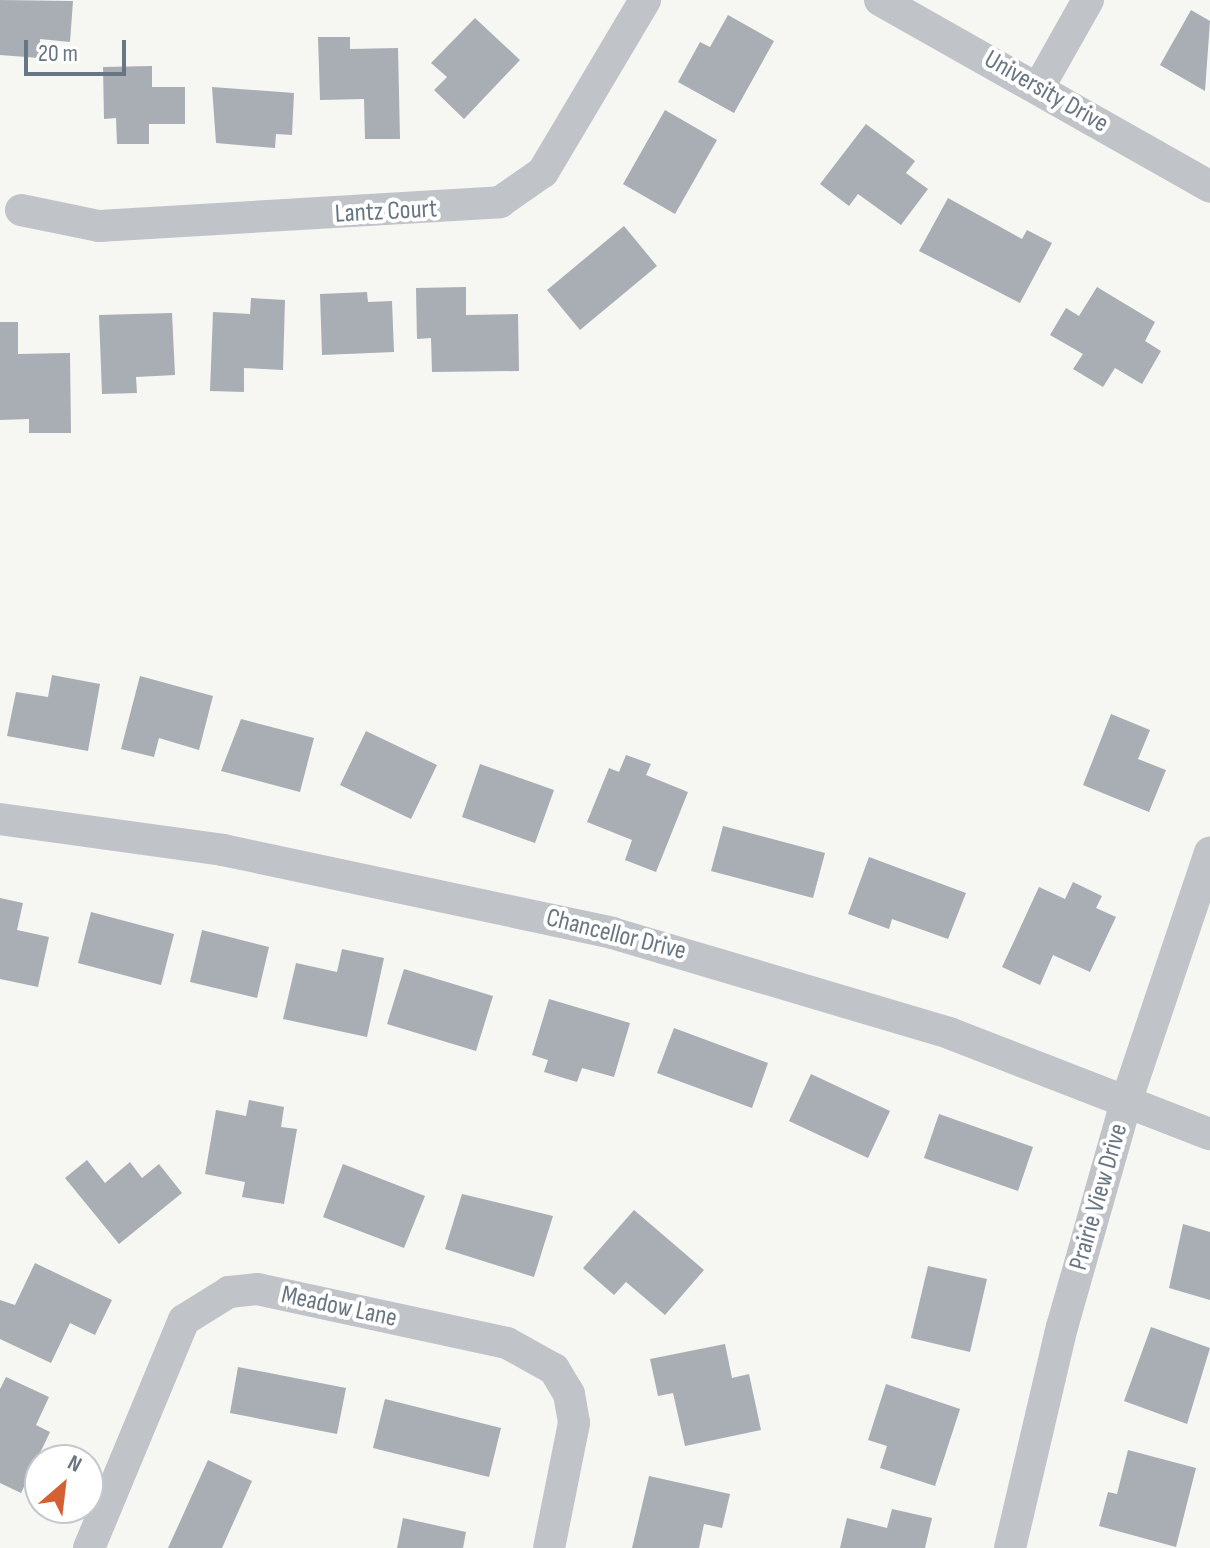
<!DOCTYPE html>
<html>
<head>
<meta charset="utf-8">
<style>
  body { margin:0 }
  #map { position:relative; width:1210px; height:1548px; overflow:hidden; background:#f6f6f3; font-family:"Sofia Sans Condensed",sans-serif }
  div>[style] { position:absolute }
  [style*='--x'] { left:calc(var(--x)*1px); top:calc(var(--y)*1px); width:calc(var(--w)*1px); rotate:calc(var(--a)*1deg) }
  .building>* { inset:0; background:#a8aeb4 }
  .minor>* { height:32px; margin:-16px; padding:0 16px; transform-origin:16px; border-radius:16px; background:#c0c3c7 }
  span { translate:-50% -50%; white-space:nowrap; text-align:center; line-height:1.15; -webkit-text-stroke:8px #fff; paint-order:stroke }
  .street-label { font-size:26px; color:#687582 }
  .north { position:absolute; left:24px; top:1444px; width:80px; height:80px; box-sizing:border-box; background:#fff; border:2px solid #c3c8cd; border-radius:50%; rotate:28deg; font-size:22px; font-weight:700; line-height:32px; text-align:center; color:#687582 }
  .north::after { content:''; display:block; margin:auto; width:28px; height:36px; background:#d56034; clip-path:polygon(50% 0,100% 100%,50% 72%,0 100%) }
  .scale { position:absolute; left:24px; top:40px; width:102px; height:36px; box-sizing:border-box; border:4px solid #687582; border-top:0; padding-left:10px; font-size:24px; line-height:28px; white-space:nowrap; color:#687582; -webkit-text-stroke:6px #fff; paint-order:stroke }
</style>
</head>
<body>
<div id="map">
  <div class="building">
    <i style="clip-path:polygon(0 0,73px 1px,70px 42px,40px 39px,39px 58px,0 55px)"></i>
    <i style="clip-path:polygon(1191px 10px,1210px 21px,1205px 91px,1160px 65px)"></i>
    <i style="clip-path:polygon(728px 15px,774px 41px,734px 113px,678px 82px,700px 42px,710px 47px)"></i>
    <i style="clip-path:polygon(475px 18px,520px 60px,464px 119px,434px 90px,447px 77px,431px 63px)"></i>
    <i style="clip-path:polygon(318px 37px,350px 37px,350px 49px,398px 48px,400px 139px,365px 139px,364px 99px,320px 100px)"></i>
    <i style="clip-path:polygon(152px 66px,152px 87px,185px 87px,185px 124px,149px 124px,149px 144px,117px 144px,116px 118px,104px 119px,103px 67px)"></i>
    <i style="clip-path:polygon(212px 87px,294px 93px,292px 135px,276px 134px,275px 148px,216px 143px)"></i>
    <i style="clip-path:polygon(665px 110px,717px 140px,675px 214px,623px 184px)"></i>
    <i style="clip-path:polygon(866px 124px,915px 161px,906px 173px,928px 189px,901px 225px,858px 194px,849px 206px,820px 184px)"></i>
    <i style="clip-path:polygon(948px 198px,1022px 239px,1027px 230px,1052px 243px,1020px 303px,919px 251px)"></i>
    <i style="clip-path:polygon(624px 226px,657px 266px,580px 330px,547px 290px)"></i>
    <i style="clip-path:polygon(466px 287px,466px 315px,518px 314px,519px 371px,432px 372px,431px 338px,417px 339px,416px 288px)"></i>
    <i style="clip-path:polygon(1097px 287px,1155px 322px,1145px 341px,1161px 351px,1142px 384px,1115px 368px,1103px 387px,1073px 369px,1083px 354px,1050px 335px,1066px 308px,1079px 316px)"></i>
    <i style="clip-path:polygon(367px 292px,368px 302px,392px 301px,394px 352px,322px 355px,320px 294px)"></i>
    <i style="clip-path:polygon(251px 298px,285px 300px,283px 370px,244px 368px,244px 392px,210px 391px,213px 312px,250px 314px)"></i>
    <i style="clip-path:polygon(172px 313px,175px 375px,136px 377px,137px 393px,102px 394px,99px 315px)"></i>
    <i style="clip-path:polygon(0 322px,18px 322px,18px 354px,70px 353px,71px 433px,29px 433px,29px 419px,0 420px)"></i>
    <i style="clip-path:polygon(52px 675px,100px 684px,88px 751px,7px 736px,16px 692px,48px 697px)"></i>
    <i style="clip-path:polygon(140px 676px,213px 696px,199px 750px,159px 738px,154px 757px,121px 749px)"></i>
    <i style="clip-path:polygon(1111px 714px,1150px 730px,1138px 759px,1166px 770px,1149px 812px,1083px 785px)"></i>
    <i style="clip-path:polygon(241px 719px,314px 738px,300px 792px,221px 771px)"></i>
    <i style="clip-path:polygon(366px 731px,437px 765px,411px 819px,340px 785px)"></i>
    <i style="clip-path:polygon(626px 755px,651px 764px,646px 775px,688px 792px,656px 872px,625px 860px,632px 840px,587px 822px,609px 768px,619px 772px)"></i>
    <i style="clip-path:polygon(480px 764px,554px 790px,535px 843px,462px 817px)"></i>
    <i style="clip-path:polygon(723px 826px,825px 853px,813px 898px,711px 871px)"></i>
    <i style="clip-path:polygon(869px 857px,966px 893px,948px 939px,892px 919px,889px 929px,848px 914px)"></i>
    <i style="clip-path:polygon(1073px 882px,1102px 896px,1096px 908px,1116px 917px,1090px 972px,1053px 955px,1040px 985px,1002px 967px,1039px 887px,1065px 899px)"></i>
    <i style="clip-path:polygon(0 898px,23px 903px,17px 930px,49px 937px,38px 987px,0 979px)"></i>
    <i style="clip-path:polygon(91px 912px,174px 934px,161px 985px,78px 963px)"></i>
    <i style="clip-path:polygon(202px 930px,269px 947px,257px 998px,190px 982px)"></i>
    <i style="clip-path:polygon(342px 949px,384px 958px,367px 1037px,283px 1019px,296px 963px,337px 972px)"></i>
    <i style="clip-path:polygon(404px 969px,493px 996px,476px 1051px,387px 1024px)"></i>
    <i style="clip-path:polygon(549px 999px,630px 1023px,614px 1077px,582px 1068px,577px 1082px,544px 1072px,548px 1060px,532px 1055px)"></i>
    <i style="clip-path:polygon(674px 1028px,768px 1063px,752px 1108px,657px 1073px)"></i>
    <i style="clip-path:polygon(811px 1074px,890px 1111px,868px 1158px,789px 1121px)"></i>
    <i style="clip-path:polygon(249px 1100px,284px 1107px,281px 1127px,297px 1129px,284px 1204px,242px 1197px,245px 1182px,205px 1174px,216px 1110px,246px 1116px)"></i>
    <i style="clip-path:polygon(939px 1114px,1033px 1147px,1018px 1191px,924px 1158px)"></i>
    <i style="clip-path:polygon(87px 1160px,105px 1183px,130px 1162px,142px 1178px,159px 1164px,182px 1193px,119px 1244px,65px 1178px)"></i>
    <i style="clip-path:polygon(343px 1164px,425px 1196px,404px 1248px,323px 1217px)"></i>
    <i style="clip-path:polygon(462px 1194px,553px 1216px,534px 1277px,445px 1249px)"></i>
    <i style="clip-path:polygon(634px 1210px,704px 1270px,665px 1315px,626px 1282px,614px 1295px,583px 1268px)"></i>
    <i style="clip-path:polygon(1183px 1224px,1210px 1232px,1210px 1300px,1169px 1288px)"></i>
    <i style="clip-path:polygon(35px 1263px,112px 1300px,95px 1335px,70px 1323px,51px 1363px,0 1339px,0 1300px,15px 1305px)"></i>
    <i style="clip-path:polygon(928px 1266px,987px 1279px,970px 1352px,911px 1338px)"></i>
    <i style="clip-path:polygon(1151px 1327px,1210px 1348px,1187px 1424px,1124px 1401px)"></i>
    <i style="clip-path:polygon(725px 1344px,732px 1378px,749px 1374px,761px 1430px,685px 1446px,673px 1393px,658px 1396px,650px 1359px)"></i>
    <i style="clip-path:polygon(238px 1367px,346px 1388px,337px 1434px,230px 1413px)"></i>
    <i style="clip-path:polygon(6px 1377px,49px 1397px,36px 1425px,50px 1432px,21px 1493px,0 1483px,0 1389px)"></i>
    <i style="clip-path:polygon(886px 1384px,960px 1409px,935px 1486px,880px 1468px,887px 1446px,868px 1440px)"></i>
    <i style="clip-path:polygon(385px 1399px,501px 1428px,489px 1477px,373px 1448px)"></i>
    <i style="clip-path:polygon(1128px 1450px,1196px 1468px,1176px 1547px,1099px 1526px,1108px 1492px,1117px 1494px)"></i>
    <i style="clip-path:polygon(208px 1460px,252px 1481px,222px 1548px,168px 1548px)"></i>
    <i style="clip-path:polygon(649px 1476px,730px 1494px,722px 1528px,704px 1524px,699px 1548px,632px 1548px)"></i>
    <i style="clip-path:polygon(892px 1509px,932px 1518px,925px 1548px,840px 1548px,847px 1518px,887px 1528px)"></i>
    <i style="clip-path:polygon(403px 1518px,466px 1532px,463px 1548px,397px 1548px)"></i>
  </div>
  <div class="minor">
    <i style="--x:880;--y:0;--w:379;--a:29.5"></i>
    <i style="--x:1039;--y:87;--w:100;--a:-60.6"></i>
    <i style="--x:21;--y:210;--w:80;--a:11.6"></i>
    <i style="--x:99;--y:226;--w:402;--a:-3.4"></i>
    <i style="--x:500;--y:202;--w:52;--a:-34.9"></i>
    <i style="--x:543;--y:172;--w:200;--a:-59.3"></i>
    <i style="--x:0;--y:819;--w:225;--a:7.9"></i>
    <i style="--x:223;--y:850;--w:398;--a:12"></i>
    <i style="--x:612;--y:933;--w:352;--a:16.5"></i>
    <i style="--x:949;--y:1033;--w:280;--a:21.2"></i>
    <i style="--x:89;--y:1548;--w:247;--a:-67.4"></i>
    <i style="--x:184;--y:1320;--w:53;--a:-31.9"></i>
    <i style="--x:229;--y:1292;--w:28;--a:-6"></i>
    <i style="--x:257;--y:1289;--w:256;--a:12.2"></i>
    <i style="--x:507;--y:1343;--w:54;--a:29"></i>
    <i style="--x:554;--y:1369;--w:29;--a:59"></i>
    <i style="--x:569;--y:1394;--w:29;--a:80"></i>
    <i style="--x:574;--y:1423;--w:127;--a:101.3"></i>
    <i style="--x:1010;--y:1548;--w:227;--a:-76.8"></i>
    <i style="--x:1062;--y:1327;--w:237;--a:-74.1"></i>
    <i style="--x:1127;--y:1099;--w:260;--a:-71.4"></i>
  </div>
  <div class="street-label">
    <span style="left:1046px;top:92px;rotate:30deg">University Drive</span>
    <span style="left:386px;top:212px;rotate:-3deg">Lantz Court</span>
    <span style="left:616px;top:935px;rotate:14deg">Chancellor Drive</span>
    <span style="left:1099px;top:1197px;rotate:-74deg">Prairie View Drive</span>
    <span style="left:339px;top:1307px;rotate:12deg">Meadow Lane</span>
  </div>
  <div class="north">N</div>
  <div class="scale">20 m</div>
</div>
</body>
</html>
